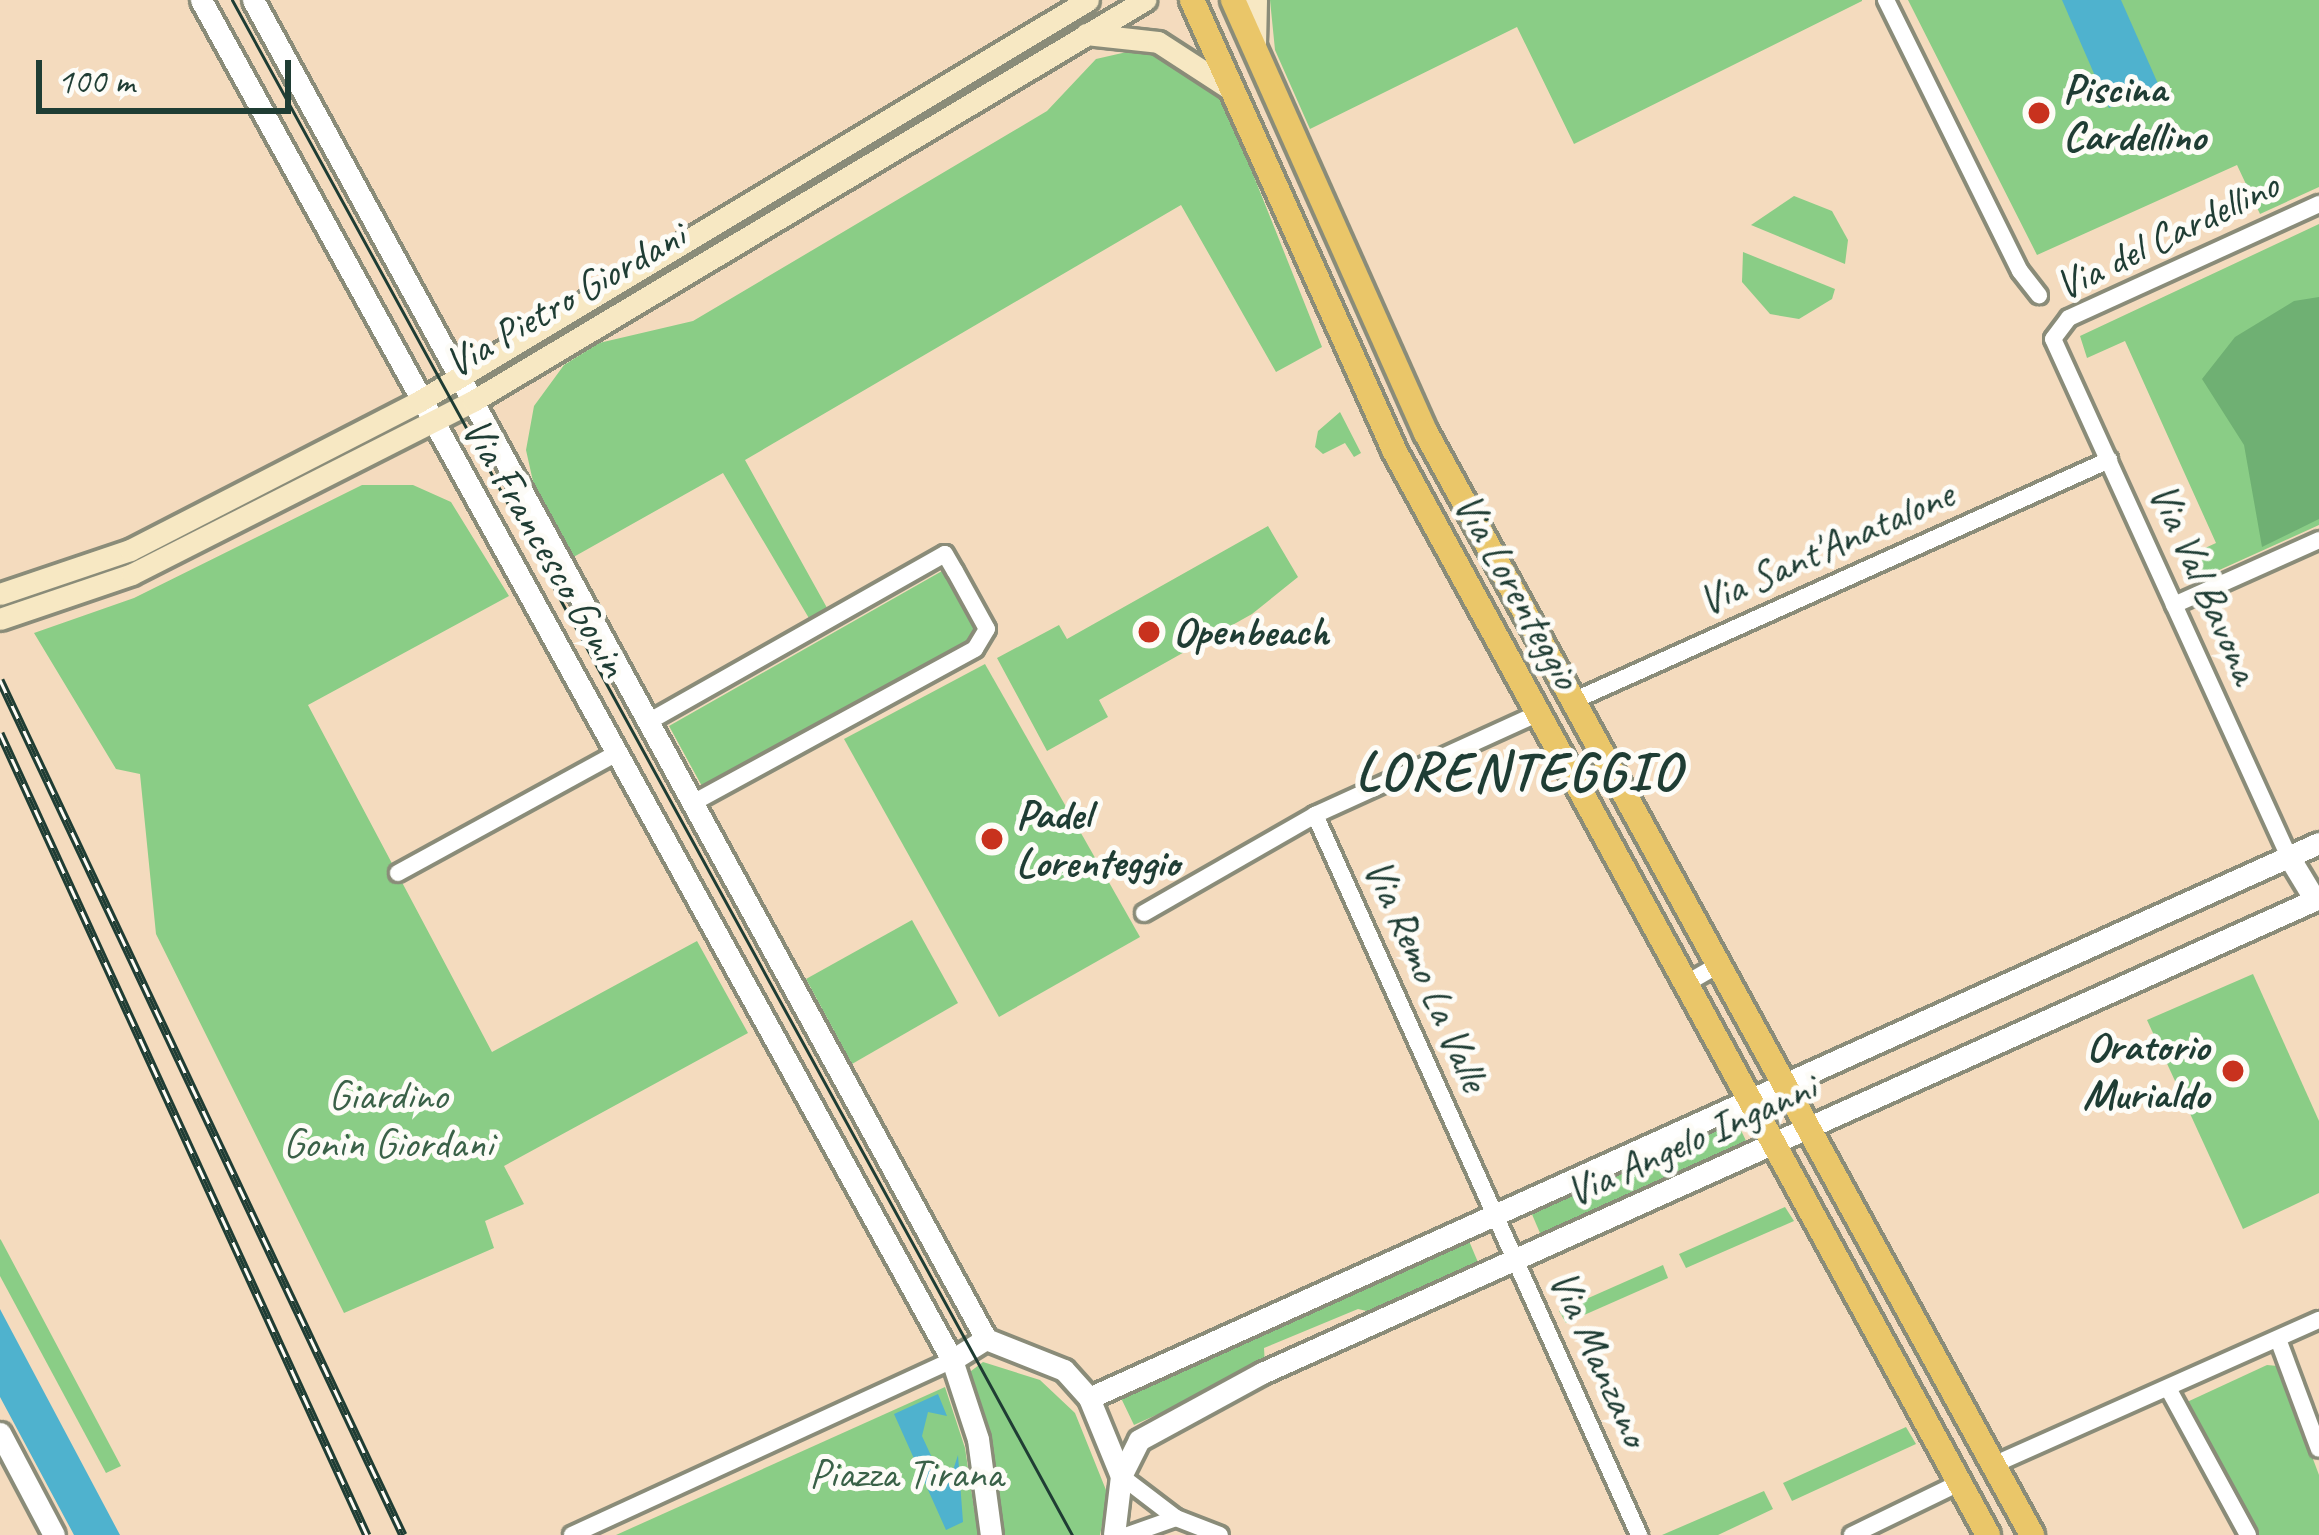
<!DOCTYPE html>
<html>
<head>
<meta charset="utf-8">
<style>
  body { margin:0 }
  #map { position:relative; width:2319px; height:1535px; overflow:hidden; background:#f4dbbe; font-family:Caveat,sans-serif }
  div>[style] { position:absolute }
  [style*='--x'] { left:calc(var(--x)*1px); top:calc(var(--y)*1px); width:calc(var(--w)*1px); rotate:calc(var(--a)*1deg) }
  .green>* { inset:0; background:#8acd86 }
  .forest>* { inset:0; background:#6fb073 }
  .water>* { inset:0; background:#4fb2ce }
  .roads { filter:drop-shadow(3px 0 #8a8c79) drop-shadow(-3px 0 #8a8c79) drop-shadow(0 3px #8a8c79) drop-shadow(0 -3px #8a8c79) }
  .minor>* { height:16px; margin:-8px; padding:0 8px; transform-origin:8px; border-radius:8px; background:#fff }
  .tertiary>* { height:21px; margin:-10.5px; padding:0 10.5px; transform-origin:10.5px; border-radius:10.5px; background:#fff }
  .secondary>* { height:21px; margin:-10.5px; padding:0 10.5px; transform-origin:10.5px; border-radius:10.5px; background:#f7e8c3 }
  .primary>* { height:24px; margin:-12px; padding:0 12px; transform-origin:12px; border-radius:12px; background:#eac669 }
  .tram>* { height:3px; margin:-1.5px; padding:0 1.5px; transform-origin:1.5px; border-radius:1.5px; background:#1f3d34 }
  .rail>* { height:9px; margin-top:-4.5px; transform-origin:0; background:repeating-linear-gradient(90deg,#fdfcf7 0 14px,#1f3d34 0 28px); box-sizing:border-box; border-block:3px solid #1f3d34 }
  .dots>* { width:33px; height:33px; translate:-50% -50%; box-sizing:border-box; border:6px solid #fdfcf7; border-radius:50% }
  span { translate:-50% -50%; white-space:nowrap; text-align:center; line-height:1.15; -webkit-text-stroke:10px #fdfcf7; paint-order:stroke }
  .poi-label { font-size:42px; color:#1f3d34; font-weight:700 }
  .left { translate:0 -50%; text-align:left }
  .right { translate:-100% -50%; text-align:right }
  .street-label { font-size:42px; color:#1f3d34 }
  .park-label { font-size:42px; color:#3a6148 }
  .district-label { font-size:54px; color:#1f3d34; font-weight:700; letter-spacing:3px }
  .scale { position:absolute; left:36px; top:60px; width:255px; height:54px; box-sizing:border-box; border:6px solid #1f3d34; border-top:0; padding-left:15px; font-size:36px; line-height:42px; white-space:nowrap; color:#1f3d34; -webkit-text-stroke:9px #fdfcf7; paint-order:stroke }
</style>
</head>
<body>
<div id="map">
  <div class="green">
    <i style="clip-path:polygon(1270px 0,1862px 0,1862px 1px,1574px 144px,1517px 27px,1310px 129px,1275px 50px)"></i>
    <i style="clip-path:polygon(1908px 0,2319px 0,2319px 187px,2260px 214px,2237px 165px,2037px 255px)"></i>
    <i style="clip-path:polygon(1153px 46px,1210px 79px,1223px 99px,1322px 347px,1276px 372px,1181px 205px,745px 460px,831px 615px,813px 625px,723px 473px,570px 559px,536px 495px,526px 450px,534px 406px,564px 365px,599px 343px,693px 321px,1047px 111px,1096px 59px)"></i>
    <i style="clip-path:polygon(1794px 196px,1832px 211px,1848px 240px,1845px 264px,1751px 225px)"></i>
    <i style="clip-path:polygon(2319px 224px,2319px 525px,2195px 581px,2179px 560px,2216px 543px,2125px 341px,2087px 358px,2080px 336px)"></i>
    <i style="clip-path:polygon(1743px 252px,1835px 289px,1832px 299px,1799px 319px,1770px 314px,1742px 282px)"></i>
    <i style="clip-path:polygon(1340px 412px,1361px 453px,1354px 457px,1345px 443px,1323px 454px,1315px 447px,1318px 431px)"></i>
    <i style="clip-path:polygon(362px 485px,413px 485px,451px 502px,509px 596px,308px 705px,492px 1052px,697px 941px,748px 1033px,504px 1166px,524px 1204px,485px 1221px,494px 1248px,344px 1313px,156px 934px,140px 774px,116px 769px,34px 633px,134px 598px)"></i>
    <i style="clip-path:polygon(1268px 526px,1298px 577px,1252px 614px,1099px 700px,1108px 717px,1047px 751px,997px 658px,1059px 625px,1067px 639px)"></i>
    <i style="clip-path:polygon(942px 571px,974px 626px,969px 643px,704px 790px,669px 726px)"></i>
    <i style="clip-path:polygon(985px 664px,1140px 937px,999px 1017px,844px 739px)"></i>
    <i style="clip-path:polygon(912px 920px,958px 1003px,852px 1064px,806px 979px)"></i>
    <i style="clip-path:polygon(2253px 974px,2319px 1121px,2319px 1193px,2243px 1229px,2147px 1020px)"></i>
    <i style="clip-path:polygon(1736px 1120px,1749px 1147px,1543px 1240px,1531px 1212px)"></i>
    <i style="clip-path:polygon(1785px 1207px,1794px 1221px,1686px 1268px,1679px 1254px)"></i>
    <i style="clip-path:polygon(0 1239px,1px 1240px,121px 1466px,106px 1473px,0 1276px)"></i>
    <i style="clip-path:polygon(1469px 1241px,1480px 1267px,1380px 1314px,1358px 1309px,1264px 1348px,1265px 1366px,1134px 1425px,1121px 1398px)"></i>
    <i style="clip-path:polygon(1663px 1265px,1668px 1278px,1566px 1323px,1559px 1311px)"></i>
    <i style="clip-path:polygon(983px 1362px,1040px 1380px,1075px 1413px,1108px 1495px,1100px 1535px,1002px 1535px,990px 1452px,967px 1374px)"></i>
    <i style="clip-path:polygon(2267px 1365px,2278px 1366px,2319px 1475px,2319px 1535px,2259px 1535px,2187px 1402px)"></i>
    <i style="clip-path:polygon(945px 1387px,965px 1448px,978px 1535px,616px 1535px)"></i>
    <i style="clip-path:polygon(1906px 1427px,1916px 1444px,1792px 1501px,1783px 1483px)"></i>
    <i style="clip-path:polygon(1764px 1491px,1773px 1509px,1718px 1535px,1662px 1535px)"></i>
  </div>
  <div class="forest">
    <i style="clip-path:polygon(2319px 297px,2319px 519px,2262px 547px,2244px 445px,2202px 379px,2235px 337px,2294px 301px)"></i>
  </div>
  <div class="water">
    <i style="clip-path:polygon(2062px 0,2121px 0,2159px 86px,2109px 108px)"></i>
    <i style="clip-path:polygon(0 1309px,1px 1311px,120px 1535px,74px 1535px,0 1397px)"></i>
    <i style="clip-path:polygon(938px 1394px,947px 1416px,928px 1412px,922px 1436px,940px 1475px,952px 1473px,958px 1455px,963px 1522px,946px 1530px,894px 1414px)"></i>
  </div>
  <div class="roads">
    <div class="minor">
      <i style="--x:1886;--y:0;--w:302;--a:63.7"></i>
      <i style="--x:2020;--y:271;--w:31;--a:52"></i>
      <i style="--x:2174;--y:605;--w:159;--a:-24.1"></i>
      <i style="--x:1573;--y:701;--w:588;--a:-24.21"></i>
      <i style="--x:648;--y:722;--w:341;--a:-29.5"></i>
      <i style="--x:945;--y:554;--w:20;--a:60"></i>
      <i style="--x:955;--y:571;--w:66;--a:61.1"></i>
      <i style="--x:987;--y:629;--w:23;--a:121"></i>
      <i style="--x:975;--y:649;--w:321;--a:151.4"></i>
      <i style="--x:1315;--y:815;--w:790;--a:65.77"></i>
      <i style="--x:2289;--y:857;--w:569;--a:-114.49"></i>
      <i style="--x:2053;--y:339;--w:26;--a:-53"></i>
      <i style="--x:2069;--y:318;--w:275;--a:-24.5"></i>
      <i style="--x:398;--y:873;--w:250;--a:-28.7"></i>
      <i style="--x:1144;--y:913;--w:197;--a:-29.8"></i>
      <i style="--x:1315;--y:815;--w:246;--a:-24.5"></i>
      <i style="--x:1687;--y:983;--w:34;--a:-30"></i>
      <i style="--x:2278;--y:1339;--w:117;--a:69.6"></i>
      <i style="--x:2169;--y:1390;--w:165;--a:61.4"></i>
      <i style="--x:1993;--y:1465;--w:357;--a:-24"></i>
      <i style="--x:1121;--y:1476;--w:69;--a:37.4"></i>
      <i style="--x:1176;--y:1518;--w:47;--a:21.1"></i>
      <i style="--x:572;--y:1535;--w:418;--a:-24.7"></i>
      <i style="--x:1128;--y:1535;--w:51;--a:-19.5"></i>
      <i style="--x:1852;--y:1535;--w:119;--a:-25.9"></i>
    </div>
    <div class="tertiary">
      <i style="--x:201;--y:0;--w:1554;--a:61.09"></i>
      <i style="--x:952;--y:1360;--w:83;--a:71.8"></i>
      <i style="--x:978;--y:1439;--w:97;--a:82.3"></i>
      <i style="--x:253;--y:0;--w:1527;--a:61.3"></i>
      <i style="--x:2289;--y:857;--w:50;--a:58.8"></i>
      <i style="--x:952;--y:1360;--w:40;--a:-32"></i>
      <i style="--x:986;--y:1339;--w:84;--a:21.7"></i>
      <i style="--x:1064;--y:1370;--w:38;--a:48"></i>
      <i style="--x:1089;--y:1398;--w:84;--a:67.7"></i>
      <i style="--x:1121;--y:1476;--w:59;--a:96.8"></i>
      <i style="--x:1089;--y:1398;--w:1349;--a:-24.29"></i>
      <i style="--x:0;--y:1433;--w:115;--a:62.1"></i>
      <i style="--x:1121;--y:1476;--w:40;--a:-63.4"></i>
      <i style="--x:1139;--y:1440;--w:140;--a:-28.6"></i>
      <i style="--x:1262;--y:1373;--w:1159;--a:-24.2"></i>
    </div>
    <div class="secondary">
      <i style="--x:1086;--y:34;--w:72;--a:6.3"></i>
      <i style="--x:1158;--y:42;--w:88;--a:33"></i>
      <i style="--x:1255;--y:44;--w:44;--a:-88.7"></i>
      <i style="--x:0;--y:594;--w:137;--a:-18.7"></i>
      <i style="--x:130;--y:550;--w:324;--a:-27.2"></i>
      <i style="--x:418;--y:402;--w:781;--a:-30.96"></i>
      <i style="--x:0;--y:619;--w:139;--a:-18.8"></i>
      <i style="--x:132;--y:574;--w:382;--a:-26.9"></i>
      <i style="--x:473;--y:401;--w:783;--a:-30.83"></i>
    </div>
    <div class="primary">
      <i style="--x:1192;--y:0;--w:493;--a:65.8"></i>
      <i style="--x:1394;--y:450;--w:1237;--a:61.3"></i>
      <i style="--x:1233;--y:0;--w:474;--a:66"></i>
      <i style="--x:1426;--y:433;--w:1258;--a:61.19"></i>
    </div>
  </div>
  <div class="tram">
    <i style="--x:232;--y:0;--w:1750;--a:61.31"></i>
  </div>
  <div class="rail">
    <i style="--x:0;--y:680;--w:945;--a:64.76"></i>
    <i style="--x:0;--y:733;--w:882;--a:65.41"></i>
  </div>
  <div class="dots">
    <i style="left:2039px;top:113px;background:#c8321e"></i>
    <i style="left:1149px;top:632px;background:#c8321e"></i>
    <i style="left:992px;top:839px;background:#c8321e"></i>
    <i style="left:2233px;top:1071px;background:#c8321e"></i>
  </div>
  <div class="poi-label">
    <span class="left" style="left:2063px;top:113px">Piscina<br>Cardellino</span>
    <span class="left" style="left:1173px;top:632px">Openbeach</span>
    <span class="left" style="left:1016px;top:839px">Padel<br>Lorenteggio</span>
    <span class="right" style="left:2209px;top:1071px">Oratorio<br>Murialdo</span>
  </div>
  <div class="street-label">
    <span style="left:2167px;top:236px;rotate:-26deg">Via del Cardellino</span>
    <span style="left:565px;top:300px;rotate:-30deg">Via Pietro Giordani</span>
    <span style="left:545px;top:547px;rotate:60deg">Via Francesco Gonin</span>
    <span style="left:1826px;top:548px;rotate:-24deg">Via Sant'Anatalone</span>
    <span style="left:2204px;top:583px;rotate:66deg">Via Val Bavona</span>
    <span style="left:1517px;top:591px;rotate:61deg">Via Lorenteggio</span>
    <span style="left:1426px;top:975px;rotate:66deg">Via Remo La Valle</span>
    <span style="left:1691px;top:1140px;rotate:-24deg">Via Angelo Inganni</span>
    <span style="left:1599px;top:1358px;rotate:66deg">Via Manzano</span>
  </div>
  <div class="park-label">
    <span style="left:388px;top:1120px">Giardino<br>Gonin Giordani</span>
    <span style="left:906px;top:1474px">Piazza Tirana</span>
  </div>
  <div class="district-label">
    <span style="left:1519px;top:771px">LORENTEGGIO</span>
  </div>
  <div class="scale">100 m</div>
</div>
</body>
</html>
